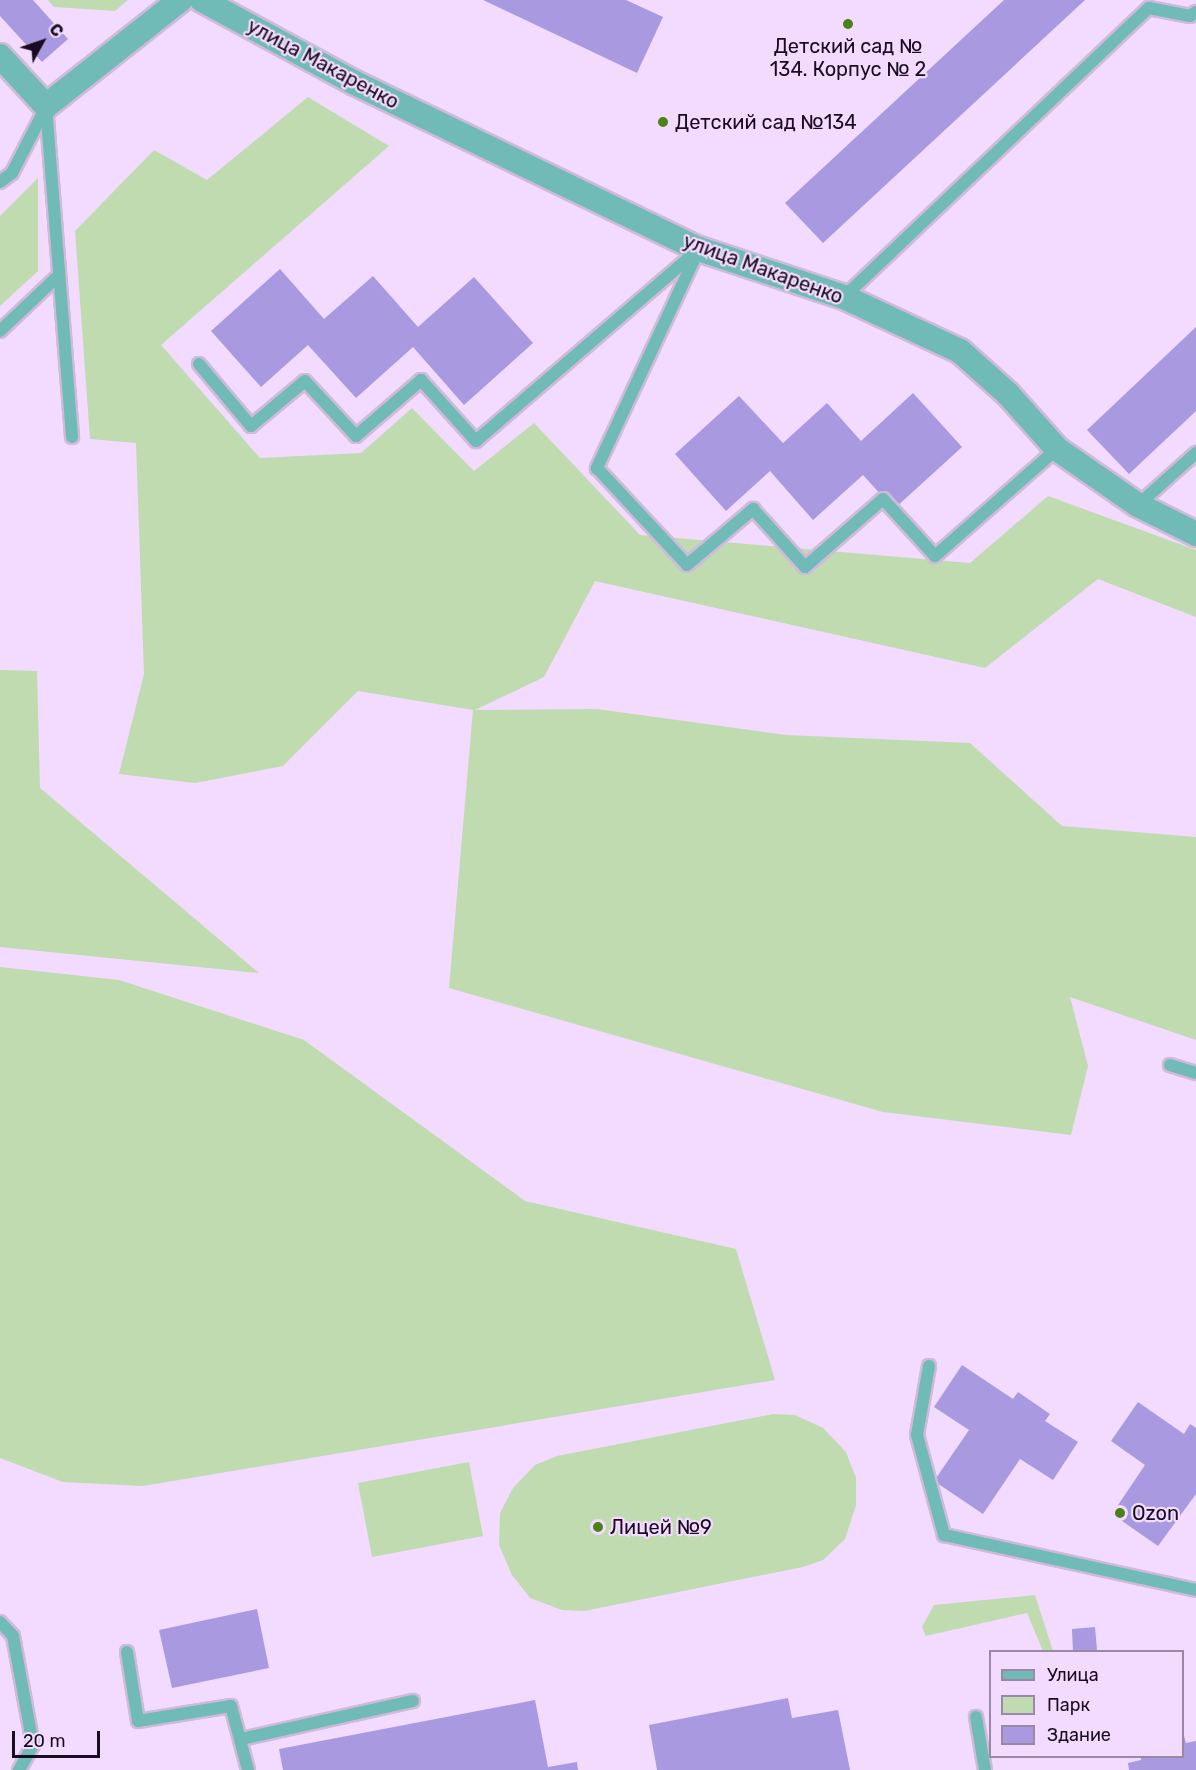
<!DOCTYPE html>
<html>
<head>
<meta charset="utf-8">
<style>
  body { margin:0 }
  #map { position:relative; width:1196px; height:1770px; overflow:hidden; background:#f2dbfe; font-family:Rubik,sans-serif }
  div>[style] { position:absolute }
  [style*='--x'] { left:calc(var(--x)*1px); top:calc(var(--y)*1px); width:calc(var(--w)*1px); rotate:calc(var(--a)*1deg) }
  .green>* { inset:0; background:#c0dbaf }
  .building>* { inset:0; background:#a999e1 }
  .roads { filter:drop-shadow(2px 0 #cfbada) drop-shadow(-2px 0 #cfbada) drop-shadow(0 2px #cfbada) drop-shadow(0 -2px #cfbada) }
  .lane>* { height:12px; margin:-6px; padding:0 6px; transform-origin:6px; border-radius:6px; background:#70bab8 }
  .street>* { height:24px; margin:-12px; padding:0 12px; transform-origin:12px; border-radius:12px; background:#70bab8 }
  .dots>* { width:16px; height:16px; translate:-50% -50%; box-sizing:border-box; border:3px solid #f2dbfe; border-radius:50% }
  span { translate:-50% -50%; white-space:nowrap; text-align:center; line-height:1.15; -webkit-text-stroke:4.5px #f2dbfe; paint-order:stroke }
  .poi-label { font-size:20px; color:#190c20 }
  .left { translate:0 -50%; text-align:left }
  .street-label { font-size:20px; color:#190c20 }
  .legend { position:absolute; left:989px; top:1650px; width:195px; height:108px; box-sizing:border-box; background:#f2dbfe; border:2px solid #9b88a5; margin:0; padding:8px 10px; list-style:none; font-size:18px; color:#190c20 }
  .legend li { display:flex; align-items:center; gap:12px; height:30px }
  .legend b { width:30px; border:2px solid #9b88a5 }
  .north { position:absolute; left:12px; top:12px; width:60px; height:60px; -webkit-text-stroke:4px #f2dbfe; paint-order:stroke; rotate:50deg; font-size:16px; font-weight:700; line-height:24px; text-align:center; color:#190c20 }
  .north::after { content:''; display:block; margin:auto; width:21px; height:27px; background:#190c20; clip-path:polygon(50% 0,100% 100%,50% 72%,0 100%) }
  .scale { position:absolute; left:12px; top:1731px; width:88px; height:27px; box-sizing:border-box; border:3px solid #190c20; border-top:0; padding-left:8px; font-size:18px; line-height:21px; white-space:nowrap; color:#190c20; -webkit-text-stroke:4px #f2dbfe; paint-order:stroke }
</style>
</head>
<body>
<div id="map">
  <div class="green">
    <i style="clip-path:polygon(48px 0,128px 0,115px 11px,54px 7px)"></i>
    <i style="clip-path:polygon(308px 97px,389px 146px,161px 345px,260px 458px,361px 453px,412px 408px,474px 471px,534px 423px,640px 535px,970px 563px,1048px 496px,1196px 550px,1196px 617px,1098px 579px,985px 668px,595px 581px,544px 677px,475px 710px,597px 709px,786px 735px,970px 743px,1062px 826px,1196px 837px,1196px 1040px,1070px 997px,1088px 1066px,1071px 1135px,883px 1112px,449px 988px,473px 710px,358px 691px,283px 766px,195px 783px,119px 774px,144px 674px,136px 443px,90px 439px,75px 231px,154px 150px,207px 180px)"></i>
    <i style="clip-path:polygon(38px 178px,38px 271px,0 306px,0 216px)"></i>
    <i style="clip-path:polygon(0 670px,37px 671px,40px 788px,259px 973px,0 947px)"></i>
    <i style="clip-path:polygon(0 967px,119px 980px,304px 1040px,525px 1201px,736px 1249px,775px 1380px,143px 1486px,63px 1482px,0 1458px)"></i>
    <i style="clip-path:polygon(773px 1414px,795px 1415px,823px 1428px,846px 1452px,856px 1478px,856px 1505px,845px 1539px,823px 1560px,803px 1567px,584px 1611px,562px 1610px,530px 1598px,512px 1575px,499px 1545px,500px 1513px,513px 1488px,535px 1465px,557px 1456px)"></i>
    <i style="clip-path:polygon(469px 1462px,483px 1536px,372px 1557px,358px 1483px)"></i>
    <i style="clip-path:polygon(1035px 1595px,1053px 1651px,1043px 1651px,1027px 1613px,926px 1636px,922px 1627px,934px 1605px)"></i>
  </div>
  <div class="building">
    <i style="clip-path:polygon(0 0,33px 0,68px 39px,42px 62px,0 16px)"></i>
    <i style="clip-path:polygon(483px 0,626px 0,663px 17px,637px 73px)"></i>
    <i style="clip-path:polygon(1004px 0,1085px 0,823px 243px,785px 203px)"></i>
    <i style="clip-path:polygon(280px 269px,324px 319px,373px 276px,418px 327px,474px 277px,533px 343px,464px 405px,413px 347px,356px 398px,308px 345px,261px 387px,211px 331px)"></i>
    <i style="clip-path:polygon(1196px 327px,1196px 411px,1129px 474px,1087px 430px)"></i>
    <i style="clip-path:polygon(913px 393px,962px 447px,894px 509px,863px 475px,813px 520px,770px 471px,726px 511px,675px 454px,739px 396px,783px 443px,827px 403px,861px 441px)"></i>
    <i style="clip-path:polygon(962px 1365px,1013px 1399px,1018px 1392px,1050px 1414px,1045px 1421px,1078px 1442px,1053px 1480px,1020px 1459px,983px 1514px,934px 1481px,969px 1430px,934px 1407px)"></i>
    <i style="clip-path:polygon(1138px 1402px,1184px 1434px,1190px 1424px,1196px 1428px,1196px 1494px,1158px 1546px,1112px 1514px,1145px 1465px,1111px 1441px)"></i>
    <i style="clip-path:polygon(257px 1609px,269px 1668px,172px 1688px,159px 1630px)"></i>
    <i style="clip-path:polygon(1095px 1627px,1097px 1650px,1073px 1652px,1072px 1629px)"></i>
    <i style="clip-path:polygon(788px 1698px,792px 1718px,838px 1710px,850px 1770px,657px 1770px,649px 1725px)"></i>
    <i style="clip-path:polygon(535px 1700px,548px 1767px,577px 1762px,578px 1770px,283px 1770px,279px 1749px)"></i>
    <i style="clip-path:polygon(1182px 1729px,1186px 1743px,1196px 1741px,1196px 1770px,1129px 1770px,1128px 1763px,1141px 1760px,1141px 1756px,1182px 1756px)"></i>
  </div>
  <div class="roads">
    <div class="lane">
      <i style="--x:46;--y:106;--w:332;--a:85.5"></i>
      <i style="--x:0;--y:182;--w:15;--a:-37"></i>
      <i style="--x:12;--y:173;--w:74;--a:-62.7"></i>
      <i style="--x:699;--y:249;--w:242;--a:115"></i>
      <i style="--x:597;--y:468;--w:132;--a:47.1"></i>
      <i style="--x:687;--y:565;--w:87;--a:-40.3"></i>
      <i style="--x:753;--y:509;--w:78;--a:48.1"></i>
      <i style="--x:805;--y:567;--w:103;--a:-41.1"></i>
      <i style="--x:883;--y:499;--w:77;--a:47.6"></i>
      <i style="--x:935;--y:556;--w:162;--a:-41.3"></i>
      <i style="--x:844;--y:297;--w:420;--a:-43.5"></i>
      <i style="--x:1149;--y:8;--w:42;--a:11"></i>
      <i style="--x:1190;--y:16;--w:7;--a:-34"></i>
      <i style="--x:0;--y:331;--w:81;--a:-43.5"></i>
      <i style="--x:199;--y:364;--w:81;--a:50"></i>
      <i style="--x:251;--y:426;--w:70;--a:-39.8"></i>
      <i style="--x:305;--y:381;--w:75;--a:47.2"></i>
      <i style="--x:356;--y:436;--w:86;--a:-40.7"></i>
      <i style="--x:421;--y:380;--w:82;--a:48"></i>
      <i style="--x:476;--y:441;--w:290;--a:-40.7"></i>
      <i style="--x:1138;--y:505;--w:78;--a:-41.9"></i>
      <i style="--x:1170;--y:1065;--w:27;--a:17"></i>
      <i style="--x:929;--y:1366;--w:70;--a:99.9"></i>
      <i style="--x:917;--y:1435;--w:104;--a:74.9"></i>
      <i style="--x:944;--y:1535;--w:258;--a:12.3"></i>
      <i style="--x:0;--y:1622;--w:19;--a:47"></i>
      <i style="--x:13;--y:1636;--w:111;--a:79.6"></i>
      <i style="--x:33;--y:1745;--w:29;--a:119"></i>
      <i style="--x:127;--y:1652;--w:70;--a:80.9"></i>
      <i style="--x:138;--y:1721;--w:94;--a:-9.2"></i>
      <i style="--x:231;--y:1706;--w:66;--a:75.1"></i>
      <i style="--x:976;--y:1717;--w:54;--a:80.4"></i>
      <i style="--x:241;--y:1739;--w:176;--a:-12.5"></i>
    </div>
    <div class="street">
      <i style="--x:202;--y:0;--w:174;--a:28.5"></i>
      <i style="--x:355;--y:83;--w:382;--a:25.8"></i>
      <i style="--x:699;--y:249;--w:153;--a:18.3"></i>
      <i style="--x:844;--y:297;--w:128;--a:25"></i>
      <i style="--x:960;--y:351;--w:64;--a:41.9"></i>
      <i style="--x:1008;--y:394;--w:74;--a:48.3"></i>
      <i style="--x:1057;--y:449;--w:98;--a:34.7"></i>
      <i style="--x:1138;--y:505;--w:65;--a:26.6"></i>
      <i style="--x:0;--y:56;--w:68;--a:47.4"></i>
      <i style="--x:46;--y:106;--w:171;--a:-38.3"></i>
    </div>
  </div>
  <div class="dots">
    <i style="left:848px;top:24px;background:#4c8118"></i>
    <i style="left:663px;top:122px;background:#4c8118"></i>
    <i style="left:1120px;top:1513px;background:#4c8118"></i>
    <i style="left:598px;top:1527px;background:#4c8118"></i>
  </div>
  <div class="poi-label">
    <span style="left:848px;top:58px">Детский сад №<br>134. Корпус № 2</span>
    <span class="left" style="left:675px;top:122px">Детский сад №134</span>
    <span class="left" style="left:1132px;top:1513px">Ozon</span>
    <span class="left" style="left:610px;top:1527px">Лицей №9</span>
  </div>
  <div class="street-label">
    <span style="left:323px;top:64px;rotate:28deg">улица Макаренко</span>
    <span style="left:763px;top:269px;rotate:20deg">улица Макаренко</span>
  </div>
  <ul class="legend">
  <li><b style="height:8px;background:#70bab8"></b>Улица</li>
  <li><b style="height:16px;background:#c0dbaf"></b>Парк</li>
  <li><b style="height:16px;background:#a999e1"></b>Здание</li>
  </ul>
  <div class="north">С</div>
  <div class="scale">20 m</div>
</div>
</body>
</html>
